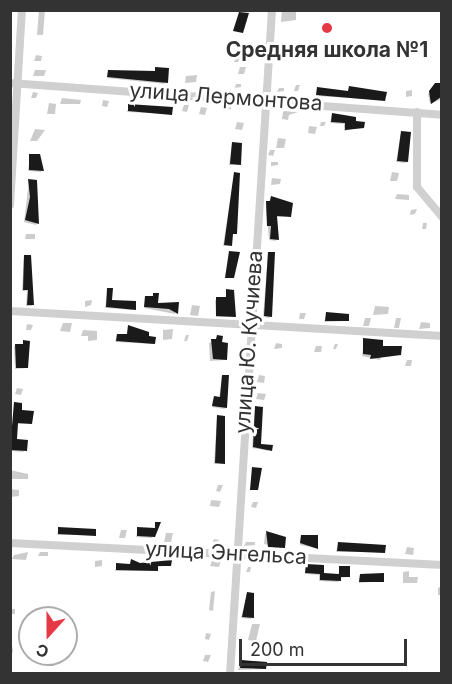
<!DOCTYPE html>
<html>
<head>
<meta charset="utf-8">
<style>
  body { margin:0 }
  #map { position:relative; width:452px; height:684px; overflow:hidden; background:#fff; font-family:Inter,sans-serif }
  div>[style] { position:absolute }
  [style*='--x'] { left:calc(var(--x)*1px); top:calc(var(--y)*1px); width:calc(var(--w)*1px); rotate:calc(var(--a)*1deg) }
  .shadow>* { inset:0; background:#0003 }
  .building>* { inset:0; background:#1a1a1a }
  .minor>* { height:8px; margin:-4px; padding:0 4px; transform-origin:4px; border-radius:4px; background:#d0d0d0 }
  .dots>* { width:16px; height:16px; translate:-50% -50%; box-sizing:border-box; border:3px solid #fff; border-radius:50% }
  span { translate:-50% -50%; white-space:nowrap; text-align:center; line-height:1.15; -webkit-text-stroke:6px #fff; paint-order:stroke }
  .poi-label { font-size:21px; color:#333; font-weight:700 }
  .street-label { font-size:21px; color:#333 }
  .frame { position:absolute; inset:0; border:12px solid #333; pointer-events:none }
  .north { position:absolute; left:18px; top:606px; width:60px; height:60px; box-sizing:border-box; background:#fff; border:2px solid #adadad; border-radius:50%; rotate:201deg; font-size:16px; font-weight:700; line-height:24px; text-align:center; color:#333 }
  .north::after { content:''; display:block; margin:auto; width:21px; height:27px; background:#e63946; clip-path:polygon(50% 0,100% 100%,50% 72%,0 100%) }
  .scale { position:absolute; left:239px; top:639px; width:168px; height:27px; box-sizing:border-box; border:3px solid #333; border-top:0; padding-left:8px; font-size:18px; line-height:21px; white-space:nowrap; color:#333; -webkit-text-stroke:4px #fff; paint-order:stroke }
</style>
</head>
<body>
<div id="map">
  <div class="shadow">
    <i style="clip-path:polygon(39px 10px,45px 10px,43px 35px,37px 35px)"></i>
    <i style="clip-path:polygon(282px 10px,296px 10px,296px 20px,281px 22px)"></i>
    <i style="clip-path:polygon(42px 56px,41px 61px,34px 61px,36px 55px)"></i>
    <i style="clip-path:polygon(236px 56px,240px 56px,238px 62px,234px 62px)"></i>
    <i style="clip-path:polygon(240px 67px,246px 67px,244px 74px,238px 74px)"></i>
    <i style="clip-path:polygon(156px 69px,165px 84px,107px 78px,109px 72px,154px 73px)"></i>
    <i style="clip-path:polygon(46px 70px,44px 76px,33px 76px,35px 70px)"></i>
    <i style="clip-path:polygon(197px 75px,196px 82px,185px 83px,186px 76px)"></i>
    <i style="clip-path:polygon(236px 84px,241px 84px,241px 87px,235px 88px)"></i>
    <i style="clip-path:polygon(442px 84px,442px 99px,430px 104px,428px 94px)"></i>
    <i style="clip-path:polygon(296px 85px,300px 85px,298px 91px,294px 91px)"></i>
    <i style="clip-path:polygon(350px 87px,384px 100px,316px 96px,317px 89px,348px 92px)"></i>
    <i style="clip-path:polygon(279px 88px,284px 88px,284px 91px,277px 92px)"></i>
    <i style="clip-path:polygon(412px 90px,412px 96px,406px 97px,406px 91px)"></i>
    <i style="clip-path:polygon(38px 93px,36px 98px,31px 98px,33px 92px)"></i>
    <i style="clip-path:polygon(62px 98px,81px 100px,80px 104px,60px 104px)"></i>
    <i style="clip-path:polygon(109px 101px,107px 107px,102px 106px,103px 100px)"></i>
    <i style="clip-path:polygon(49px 103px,56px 104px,55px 114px,47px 114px)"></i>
    <i style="clip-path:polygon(184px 105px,189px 105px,187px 112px,182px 111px)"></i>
    <i style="clip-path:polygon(129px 106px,171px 114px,127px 112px)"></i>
    <i style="clip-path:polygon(223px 106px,231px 107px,231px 109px,221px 111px)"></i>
    <i style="clip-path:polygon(207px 108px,205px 115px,199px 114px,201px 107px)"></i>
    <i style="clip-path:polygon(283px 112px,284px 111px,298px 112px,289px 115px,288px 120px,282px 119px)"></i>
    <i style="clip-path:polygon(332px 114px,354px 123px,363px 127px,344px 131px,344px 124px,330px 123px)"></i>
    <i style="clip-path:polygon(237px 122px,244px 123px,242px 130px,235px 129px)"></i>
    <i style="clip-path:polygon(326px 122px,324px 126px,320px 126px,321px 122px)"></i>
    <i style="clip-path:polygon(317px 127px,315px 134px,308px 133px,309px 126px)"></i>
    <i style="clip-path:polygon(35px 129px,45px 130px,37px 141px,30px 141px)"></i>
    <i style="clip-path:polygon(401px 133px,407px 162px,405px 163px,396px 162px)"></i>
    <i style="clip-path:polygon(286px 139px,284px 148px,276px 148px,278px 138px)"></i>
    <i style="clip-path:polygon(232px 144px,240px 164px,238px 165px,229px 165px)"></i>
    <i style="clip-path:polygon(275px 150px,273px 156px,268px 155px,270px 150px)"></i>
    <i style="clip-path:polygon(30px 155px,42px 170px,41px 172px,28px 171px)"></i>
    <i style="clip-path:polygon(271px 162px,278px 162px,278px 165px,271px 166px)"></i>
    <i style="clip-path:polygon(392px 172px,399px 173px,397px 181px,390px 181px)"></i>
    <i style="clip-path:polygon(234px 174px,235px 233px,231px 235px,231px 245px,223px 246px)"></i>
    <i style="clip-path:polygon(272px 178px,281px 179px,280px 184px,271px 185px)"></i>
    <i style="clip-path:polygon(29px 180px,37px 223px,36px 225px,24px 222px)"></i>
    <i style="clip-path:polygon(397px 194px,409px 195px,409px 200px,395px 199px)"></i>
    <i style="clip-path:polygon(271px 197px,289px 216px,276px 217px,276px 241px,269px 240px,266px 207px)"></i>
    <i style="clip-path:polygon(417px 209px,415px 214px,410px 215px,411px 210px)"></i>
    <i style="clip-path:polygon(423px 223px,427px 223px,426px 229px,422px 229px)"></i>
    <i style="clip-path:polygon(26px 234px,35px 234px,35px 239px,25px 239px)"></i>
    <i style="clip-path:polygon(268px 253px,271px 316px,269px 318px,263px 317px)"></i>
    <i style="clip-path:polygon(24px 256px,33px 305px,32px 306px,26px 306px,27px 291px,22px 291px)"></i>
    <i style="clip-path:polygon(442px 264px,442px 275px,440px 275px,440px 266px)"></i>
    <i style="clip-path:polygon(108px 289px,110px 302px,134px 310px,105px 308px)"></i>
    <i style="clip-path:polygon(227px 291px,235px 317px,216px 317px,215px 300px,225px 299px)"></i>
    <i style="clip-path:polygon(157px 295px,157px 305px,177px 303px,175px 314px,144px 308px,146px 297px)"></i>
    <i style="clip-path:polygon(92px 300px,91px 305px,85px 307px,85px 301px)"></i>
    <i style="clip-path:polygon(192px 305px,200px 306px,198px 316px,190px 315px)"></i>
    <i style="clip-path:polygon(375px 306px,389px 307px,388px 314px,373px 315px)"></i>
    <i style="clip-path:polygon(300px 313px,306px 313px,304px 319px,299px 319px)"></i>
    <i style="clip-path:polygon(327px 314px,347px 321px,324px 322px)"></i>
    <i style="clip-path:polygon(365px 318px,371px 318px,369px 326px,363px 326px)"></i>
    <i style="clip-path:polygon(396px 318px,401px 318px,399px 328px,394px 328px)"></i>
    <i style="clip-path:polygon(421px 322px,430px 323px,430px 328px,419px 329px)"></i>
    <i style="clip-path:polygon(63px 323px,72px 323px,70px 332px,60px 331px)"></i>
    <i style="clip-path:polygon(27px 324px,33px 325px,31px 330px,26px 330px)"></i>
    <i style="clip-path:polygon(128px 327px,154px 338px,154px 344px,115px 342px,117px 335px,127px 336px)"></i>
    <i style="clip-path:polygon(173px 329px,172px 339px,163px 340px,163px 330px)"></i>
    <i style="clip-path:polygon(83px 330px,97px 331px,97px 340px,88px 341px,88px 336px,81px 336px)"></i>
    <i style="clip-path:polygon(186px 335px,189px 335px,187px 341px,184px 341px)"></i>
    <i style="clip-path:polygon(221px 338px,225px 360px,210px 361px,209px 343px)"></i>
    <i style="clip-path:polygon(364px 340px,381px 348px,400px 354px,381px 356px,380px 360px,362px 356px)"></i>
    <i style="clip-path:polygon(28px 343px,27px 368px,15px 369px,14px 346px)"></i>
    <i style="clip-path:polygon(276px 343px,282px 344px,282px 348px,274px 349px)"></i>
    <i style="clip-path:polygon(335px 344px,338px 344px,336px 349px,333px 349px)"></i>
    <i style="clip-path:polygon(322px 346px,321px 352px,314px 352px,316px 346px)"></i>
    <i style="clip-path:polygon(412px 360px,411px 366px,405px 366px,407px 360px)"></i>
    <i style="clip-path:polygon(222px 376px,226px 408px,224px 409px,212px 407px,213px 399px,219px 398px)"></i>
    <i style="clip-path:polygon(265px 376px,264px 383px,257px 382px,259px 375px)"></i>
    <i style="clip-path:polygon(17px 388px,23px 389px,21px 395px,15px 394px)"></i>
    <i style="clip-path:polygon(266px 394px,264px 400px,256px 399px,258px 393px)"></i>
    <i style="clip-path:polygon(15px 404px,31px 424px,17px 424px,15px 440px,24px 452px,10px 451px)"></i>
    <i style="clip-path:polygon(255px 407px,259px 445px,269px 451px,252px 448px)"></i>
    <i style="clip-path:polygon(217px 417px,223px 463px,222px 464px,214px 464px)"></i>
    <i style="clip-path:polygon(10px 470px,28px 474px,28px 479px,10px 479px)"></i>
    <i style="clip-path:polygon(218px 485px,223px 485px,220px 492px,216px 491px)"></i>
    <i style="clip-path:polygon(10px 489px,19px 490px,19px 496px,10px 497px)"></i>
    <i style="clip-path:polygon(221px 501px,219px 507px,210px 506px,211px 500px)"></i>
    <i style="clip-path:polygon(258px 502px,256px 508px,251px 507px,253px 502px)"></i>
    <i style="clip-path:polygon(156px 523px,152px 538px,136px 537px,138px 528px,154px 529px)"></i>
    <i style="clip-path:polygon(59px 529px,94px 535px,57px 535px)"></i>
    <i style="clip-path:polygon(121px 530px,127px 530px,125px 538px,119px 538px)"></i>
    <i style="clip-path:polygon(166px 533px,173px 533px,171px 542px,164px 542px)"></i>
    <i style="clip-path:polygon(272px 533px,272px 538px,282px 548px,264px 544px,265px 534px)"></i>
    <i style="clip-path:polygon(301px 537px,317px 537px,316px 548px,300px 545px)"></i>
    <i style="clip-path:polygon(214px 539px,219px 540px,218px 545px,212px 545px)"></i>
    <i style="clip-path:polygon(246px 542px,255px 542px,255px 545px,244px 546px)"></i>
    <i style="clip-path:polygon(338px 544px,384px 552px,336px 552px)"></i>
    <i style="clip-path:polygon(414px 548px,413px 555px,405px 554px,407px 547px)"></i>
    <i style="clip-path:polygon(28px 552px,26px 560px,12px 559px,14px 555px)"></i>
    <i style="clip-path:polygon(40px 552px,48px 552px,48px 556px,38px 556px)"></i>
    <i style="clip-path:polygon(102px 560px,102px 566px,95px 567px,95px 561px)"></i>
    <i style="clip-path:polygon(131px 561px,140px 564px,170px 565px,157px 567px,155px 571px,115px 571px,117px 565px,130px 565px)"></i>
    <i style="clip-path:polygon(221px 561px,219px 567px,210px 566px,212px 561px)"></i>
    <i style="clip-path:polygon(306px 566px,322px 575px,338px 576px,340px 567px,348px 577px,340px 578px,338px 582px,319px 581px,319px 575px,305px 574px)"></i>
    <i style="clip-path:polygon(251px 567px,250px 572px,246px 572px,248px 567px)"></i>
    <i style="clip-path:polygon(409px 571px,409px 577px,418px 577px,417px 583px,403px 583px,403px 572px)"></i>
    <i style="clip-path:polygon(360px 575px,383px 581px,359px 583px)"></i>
    <i style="clip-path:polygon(442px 586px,442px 595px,438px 595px,438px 588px)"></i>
    <i style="clip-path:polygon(215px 591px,213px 611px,209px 610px,211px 592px)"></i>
    <i style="clip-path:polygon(247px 594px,252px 617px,251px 619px,241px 618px)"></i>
    <i style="clip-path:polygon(10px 609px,15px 609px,15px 614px,10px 614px)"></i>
    <i style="clip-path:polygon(252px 624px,260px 624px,256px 641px,248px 640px)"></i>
    <i style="clip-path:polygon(10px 632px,13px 652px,12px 653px,10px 653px)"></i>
    <i style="clip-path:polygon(211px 634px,209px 640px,205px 639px,206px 633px)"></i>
    <i style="clip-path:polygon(211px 655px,208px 662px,203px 661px,205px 655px)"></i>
    <i style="clip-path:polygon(241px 662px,265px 669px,238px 670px)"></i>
  </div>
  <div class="building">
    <i style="clip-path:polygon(239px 12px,249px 13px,243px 33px,233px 31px)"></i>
    <i style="clip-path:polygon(155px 67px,169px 68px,168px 83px,107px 77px,108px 70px,155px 71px)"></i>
    <i style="clip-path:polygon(435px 83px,441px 83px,441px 97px,431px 104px,429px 91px)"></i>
    <i style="clip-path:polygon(349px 86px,387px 92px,385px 101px,316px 95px,317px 87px,348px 91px)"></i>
    <i style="clip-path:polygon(128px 104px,173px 107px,172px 115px,128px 111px)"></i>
    <i style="clip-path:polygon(332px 113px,356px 117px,356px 121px,365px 122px,364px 128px,345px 130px,345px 123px,331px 122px)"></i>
    <i style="clip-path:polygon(401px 131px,411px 132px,408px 162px,397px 161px)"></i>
    <i style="clip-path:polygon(232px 142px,242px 143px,241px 165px,230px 164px)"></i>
    <i style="clip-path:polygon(29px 154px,40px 154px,44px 171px,29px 170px)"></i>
    <i style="clip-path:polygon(234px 172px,240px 173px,237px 234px,233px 234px,232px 246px,224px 245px)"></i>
    <i style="clip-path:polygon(28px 179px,37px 180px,39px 224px,25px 220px,30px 197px)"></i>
    <i style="clip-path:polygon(271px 196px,293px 203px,291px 217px,277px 216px,279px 240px,270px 239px,271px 226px,267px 226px,266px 201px,270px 201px)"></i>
    <i style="clip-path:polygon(229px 251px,240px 252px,234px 278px,225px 278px)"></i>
    <i style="clip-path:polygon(268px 252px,275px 252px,272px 317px,264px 316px)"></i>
    <i style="clip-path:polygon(24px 255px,31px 255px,34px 305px,27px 305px,28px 290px,23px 290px)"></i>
    <i style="clip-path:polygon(107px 288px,113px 288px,112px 300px,136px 301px,136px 310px,106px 307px)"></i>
    <i style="clip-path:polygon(226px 289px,234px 290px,236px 317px,216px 316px,216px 297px,226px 297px)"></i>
    <i style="clip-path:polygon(153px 293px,159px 293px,158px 303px,179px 302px,178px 314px,169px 309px,144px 307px,145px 296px,153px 296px)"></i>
    <i style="clip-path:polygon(326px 312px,349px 314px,349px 321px,325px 321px)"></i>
    <i style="clip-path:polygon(128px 325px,149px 332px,149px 336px,156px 337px,155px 344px,116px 341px,117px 334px,127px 334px)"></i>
    <i style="clip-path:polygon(217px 335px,223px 336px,222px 342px,228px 343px,227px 360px,213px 359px,211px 339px,216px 339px)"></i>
    <i style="clip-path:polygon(363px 338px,383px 340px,383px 346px,402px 346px,401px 355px,370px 359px,371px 355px,363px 354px)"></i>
    <i style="clip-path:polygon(23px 340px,30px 341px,28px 368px,16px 368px,15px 344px,23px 344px)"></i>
    <i style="clip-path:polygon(222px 375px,229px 375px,227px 408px,212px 406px,214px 396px,220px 397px)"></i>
    <i style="clip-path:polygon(14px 402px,22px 403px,22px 410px,34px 411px,32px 424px,18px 423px,17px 439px,28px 440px,27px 451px,10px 450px)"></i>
    <i style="clip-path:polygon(255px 406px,263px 407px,261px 444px,273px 445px,272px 451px,253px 447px)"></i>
    <i style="clip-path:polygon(217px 415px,225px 416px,225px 464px,215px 463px)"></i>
    <i style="clip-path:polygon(252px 467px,262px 468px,258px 490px,250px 490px)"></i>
    <i style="clip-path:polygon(155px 522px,161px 522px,155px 537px,137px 536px,137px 527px,155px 528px)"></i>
    <i style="clip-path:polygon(58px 527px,96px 529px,96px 536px,58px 534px)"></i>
    <i style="clip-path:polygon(266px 531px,286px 537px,285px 548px,268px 547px)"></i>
    <i style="clip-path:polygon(301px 535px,318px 535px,318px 549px,300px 543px)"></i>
    <i style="clip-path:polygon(338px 542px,386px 545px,385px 553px,337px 551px)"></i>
    <i style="clip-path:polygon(131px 559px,140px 563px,172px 560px,171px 566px,158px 566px,158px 571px,116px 570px,116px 563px,130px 564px)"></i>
    <i style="clip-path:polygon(306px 564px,324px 565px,324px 573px,339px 574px,339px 566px,350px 566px,350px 577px,341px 577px,341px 581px,320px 580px,320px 574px,305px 573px)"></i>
    <i style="clip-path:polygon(384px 573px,384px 582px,359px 582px,360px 574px)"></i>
    <i style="clip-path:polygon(247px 592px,254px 593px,254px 618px,242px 617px)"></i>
    <i style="clip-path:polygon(241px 660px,267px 662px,266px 669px,240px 668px)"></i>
  </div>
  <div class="minor">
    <i style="--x:10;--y:83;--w:433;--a:4.2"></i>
    <i style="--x:417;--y:112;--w:75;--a:90"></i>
    <i style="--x:417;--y:187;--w:39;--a:50"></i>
    <i style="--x:10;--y:205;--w:195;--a:-86.5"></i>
    <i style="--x:10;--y:311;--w:433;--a:3.3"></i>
    <i style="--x:10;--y:543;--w:433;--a:2.9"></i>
    <i style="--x:230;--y:674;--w:665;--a:-86.38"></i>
  </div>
  <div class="dots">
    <i style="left:327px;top:28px;background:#e63946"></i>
  </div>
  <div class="poi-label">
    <span style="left:327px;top:50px">Средняя школа №1</span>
  </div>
  <div class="street-label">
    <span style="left:226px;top:97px;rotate:4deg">улица Лермонтова</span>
    <span style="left:249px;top:342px;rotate:-86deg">улица Ю. Кучиева</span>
    <span style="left:226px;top:553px;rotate:3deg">улица Энгельса</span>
  </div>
  <div class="frame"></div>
  <div class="north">С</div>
  <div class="scale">200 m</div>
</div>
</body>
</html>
